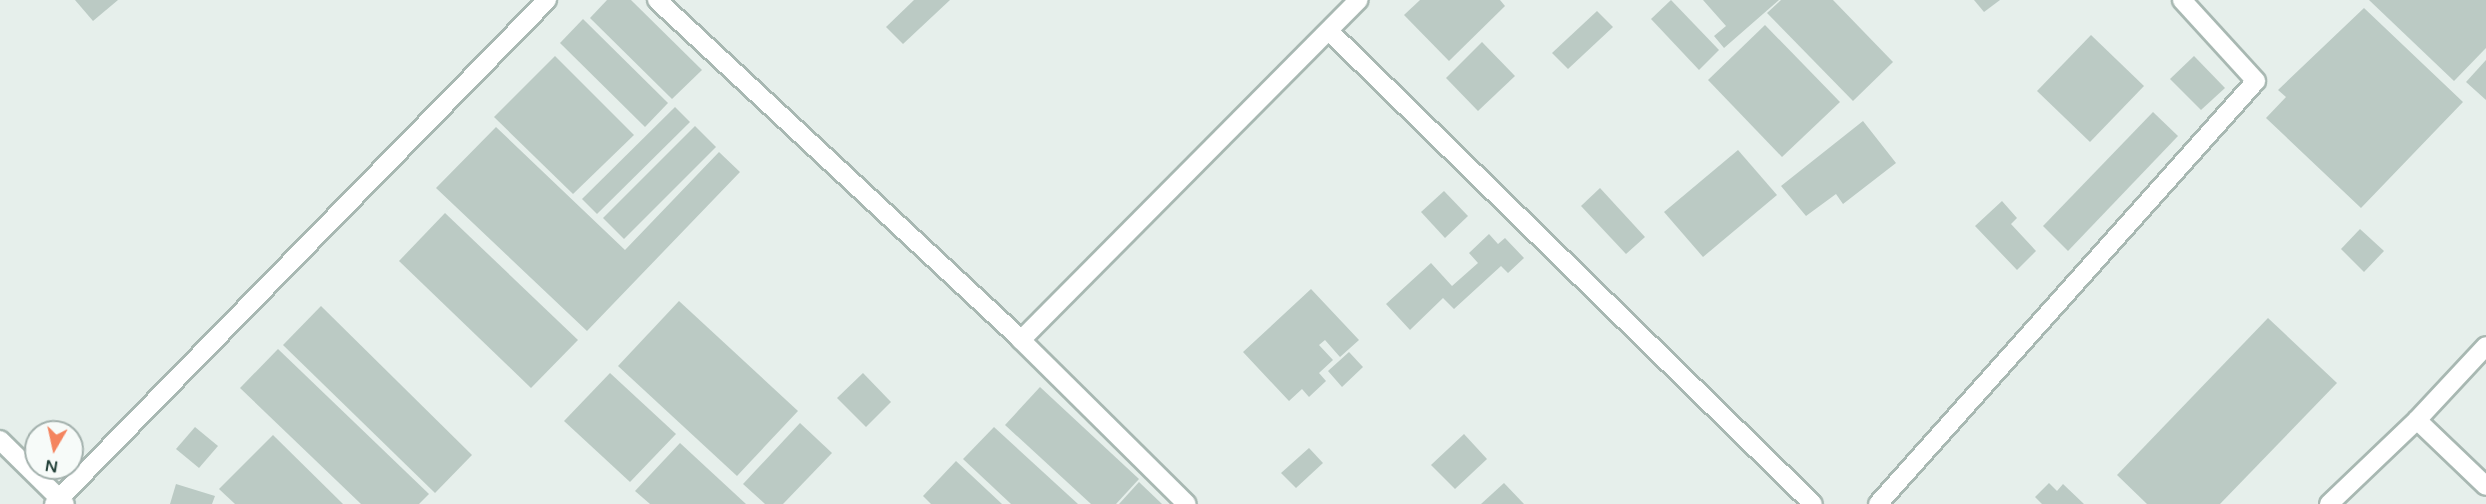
<!DOCTYPE html>
<html>
<head>
<meta charset="utf-8">
<style>
  body { margin:0 }
  #map { position:relative; width:2486px; height:504px; overflow:hidden; background:#e6efeb; font-family:"Varela Round",sans-serif }
  div>[style] { position:absolute }
  [style*='--x'] { left:calc(var(--x)*1px); top:calc(var(--y)*1px); width:calc(var(--w)*1px); rotate:calc(var(--a)*1deg) }
  .building>* { inset:0; background:#bbcac4 }
  .roads { filter:drop-shadow(2px 0 #a8b8b2) drop-shadow(-2px 0 #a8b8b2) drop-shadow(0 2px #a8b8b2) drop-shadow(0 -2px #a8b8b2) }
  .street>* { height:18px; margin:-9px; padding:0 9px; transform-origin:9px; border-radius:9px; background:#fff }
  span { translate:-50% -50%; white-space:nowrap; text-align:center; line-height:1.15; -webkit-text-stroke:6px #f7fbf9; paint-order:stroke }
  .north { position:absolute; left:24px; top:420px; width:60px; height:60px; box-sizing:border-box; background:#f7fbf9; border:2px solid #a3b1ad; border-radius:50%; rotate:189deg; font-size:16px; font-weight:700; line-height:24px; text-align:center; color:#24423a }
  .north::after { content:''; display:block; margin:auto; width:21px; height:27px; background:#f4845f; clip-path:polygon(50% 0,100% 100%,50% 72%,0 100%) }
</style>
</head>
<body>
<div id="map">
  <div class="building">
    <i style="clip-path:polygon(75px 0,118px 0,93px 21px)"></i>
    <i style="clip-path:polygon(607px 0,631px 0,702px 70px,672px 99px,590px 18px)"></i>
    <i style="clip-path:polygon(914px 0,950px 0,903px 44px,886px 27px)"></i>
    <i style="clip-path:polygon(1420px 0,1500px 0,1505px 6px,1449px 61px,1404px 15px)"></i>
    <i style="clip-path:polygon(1671px 0,1719px 50px,1699px 70px,1651px 19px)"></i>
    <i style="clip-path:polygon(1703px 0,1779px 0,1724px 48px,1714px 36px,1726px 26px)"></i>
    <i style="clip-path:polygon(1781px 0,1833px 0,1893px 62px,1853px 101px,1767px 13px)"></i>
    <i style="clip-path:polygon(1974px 0,2000px 0,1984px 12px)"></i>
    <i style="clip-path:polygon(2369px 0,2486px 0,2486px 48px,2454px 81px)"></i>
    <i style="clip-path:polygon(2364px 8px,2463px 102px,2361px 208px,2266px 118px,2286px 97px,2278px 90px)"></i>
    <i style="clip-path:polygon(1597px 11px,1613px 27px,1568px 69px,1552px 53px)"></i>
    <i style="clip-path:polygon(583px 19px,668px 103px,645px 127px,560px 43px)"></i>
    <i style="clip-path:polygon(1765px 25px,1840px 102px,1782px 157px,1708px 80px)"></i>
    <i style="clip-path:polygon(2091px 35px,2144px 86px,2090px 142px,2037px 91px)"></i>
    <i style="clip-path:polygon(1482px 42px,1515px 76px,1478px 111px,1446px 78px)"></i>
    <i style="clip-path:polygon(555px 56px,634px 135px,573px 194px,494px 117px)"></i>
    <i style="clip-path:polygon(2194px 56px,2225px 88px,2201px 110px,2170px 79px)"></i>
    <i style="clip-path:polygon(2486px 60px,2486px 100px,2466px 82px)"></i>
    <i style="clip-path:polygon(675px 107px,690px 122px,597px 214px,582px 199px)"></i>
    <i style="clip-path:polygon(2153px 112px,2178px 136px,2068px 251px,2043px 226px)"></i>
    <i style="clip-path:polygon(1863px 121px,1896px 163px,1843px 204px,1836px 194px,1806px 216px,1781px 186px)"></i>
    <i style="clip-path:polygon(695px 126px,716px 147px,624px 239px,603px 218px)"></i>
    <i style="clip-path:polygon(496px 127px,625px 250px,719px 152px,740px 172px,587px 331px,436px 188px)"></i>
    <i style="clip-path:polygon(1738px 150px,1777px 195px,1703px 257px,1664px 212px)"></i>
    <i style="clip-path:polygon(1600px 188px,1645px 237px,1626px 254px,1581px 206px)"></i>
    <i style="clip-path:polygon(1444px 191px,1468px 216px,1445px 238px,1421px 212px)"></i>
    <i style="clip-path:polygon(2002px 201px,2017px 218px,2011px 224px,2036px 251px,2017px 270px,1975px 226px)"></i>
    <i style="clip-path:polygon(445px 213px,578px 340px,531px 388px,399px 261px)"></i>
    <i style="clip-path:polygon(2360px 229px,2384px 251px,2364px 272px,2341px 249px)"></i>
    <i style="clip-path:polygon(1489px 234px,1498px 244px,1505px 238px,1524px 258px,1508px 273px,1501px 266px,1454px 309px,1443px 298px,1410px 330px,1386px 304px,1431px 263px,1452px 286px,1478px 263px,1469px 253px)"></i>
    <i style="clip-path:polygon(1311px 289px,1359px 340px,1340px 357px,1325px 340px,1319px 345px,1333px 360px,1319px 373px,1326px 381px,1309px 397px,1302px 389px,1289px 401px,1243px 352px)"></i>
    <i style="clip-path:polygon(679px 301px,798px 411px,737px 476px,618px 366px)"></i>
    <i style="clip-path:polygon(321px 306px,472px 455px,435px 493px,283px 345px)"></i>
    <i style="clip-path:polygon(2268px 318px,2337px 383px,2220px 504px,2147px 504px,2117px 475px)"></i>
    <i style="clip-path:polygon(278px 349px,429px 494px,419px 504px,361px 504px,240px 388px)"></i>
    <i style="clip-path:polygon(1349px 352px,1363px 367px,1342px 387px,1328px 371px)"></i>
    <i style="clip-path:polygon(610px 373px,676px 434px,630px 482px,564px 421px)"></i>
    <i style="clip-path:polygon(863px 373px,891px 402px,866px 427px,837px 398px)"></i>
    <i style="clip-path:polygon(1040px 387px,1139px 479px,1116px 504px,1091px 504px,1005px 425px)"></i>
    <i style="clip-path:polygon(800px 423px,832px 453px,783px 504px,765px 504px,743px 484px)"></i>
    <i style="clip-path:polygon(195px 427px,218px 446px,199px 468px,176px 449px)"></i>
    <i style="clip-path:polygon(994px 427px,1078px 504px,1011px 504px,963px 459px)"></i>
    <i style="clip-path:polygon(1464px 434px,1487px 459px,1455px 489px,1431px 465px)"></i>
    <i style="clip-path:polygon(273px 435px,343px 504px,235px 504px,219px 489px)"></i>
    <i style="clip-path:polygon(680px 443px,746px 504px,650px 504px,635px 491px)"></i>
    <i style="clip-path:polygon(1309px 448px,1323px 463px,1296px 488px,1281px 473px)"></i>
    <i style="clip-path:polygon(956px 461px,1002px 504px,931px 504px,923px 496px)"></i>
    <i style="clip-path:polygon(1139px 482px,1162px 504px,1119px 504px)"></i>
    <i style="clip-path:polygon(1504px 483px,1524px 504px,1481px 504px)"></i>
    <i style="clip-path:polygon(2049px 483px,2057px 491px,2063px 484px,2084px 504px,2042px 504px,2035px 497px)"></i>
    <i style="clip-path:polygon(176px 484px,215px 496px,212px 504px,170px 504px)"></i>
  </div>
  <div class="roads">
    <div class="street">
      <i style="--x:657;--y:0;--w:498;--a:43"></i>
      <i style="--x:1021;--y:340;--w:233;--a:44.7"></i>
      <i style="--x:1330;--y:32;--w:675;--a:44.34"></i>
      <i style="--x:1021;--y:340;--w:479;--a:-45.2"></i>
      <i style="--x:2417;--y:420;--w:95;--a:43.7"></i>
      <i style="--x:0;--y:440;--w:91;--a:44.6"></i>
      <i style="--x:54;--y:504;--w:705;--a:-45.63"></i>
      <i style="--x:1878;--y:504;--w:567;--a:-48.22"></i>
      <i style="--x:2256;--y:81;--w:110;--a:-132.4"></i>
      <i style="--x:2329;--y:504;--w:122;--a:-43.7"></i>
      <i style="--x:2417;--y:420;--w:101;--a:-47"></i>
    </div>
  </div>
  <div class="north">N</div>
</div>
</body>
</html>
